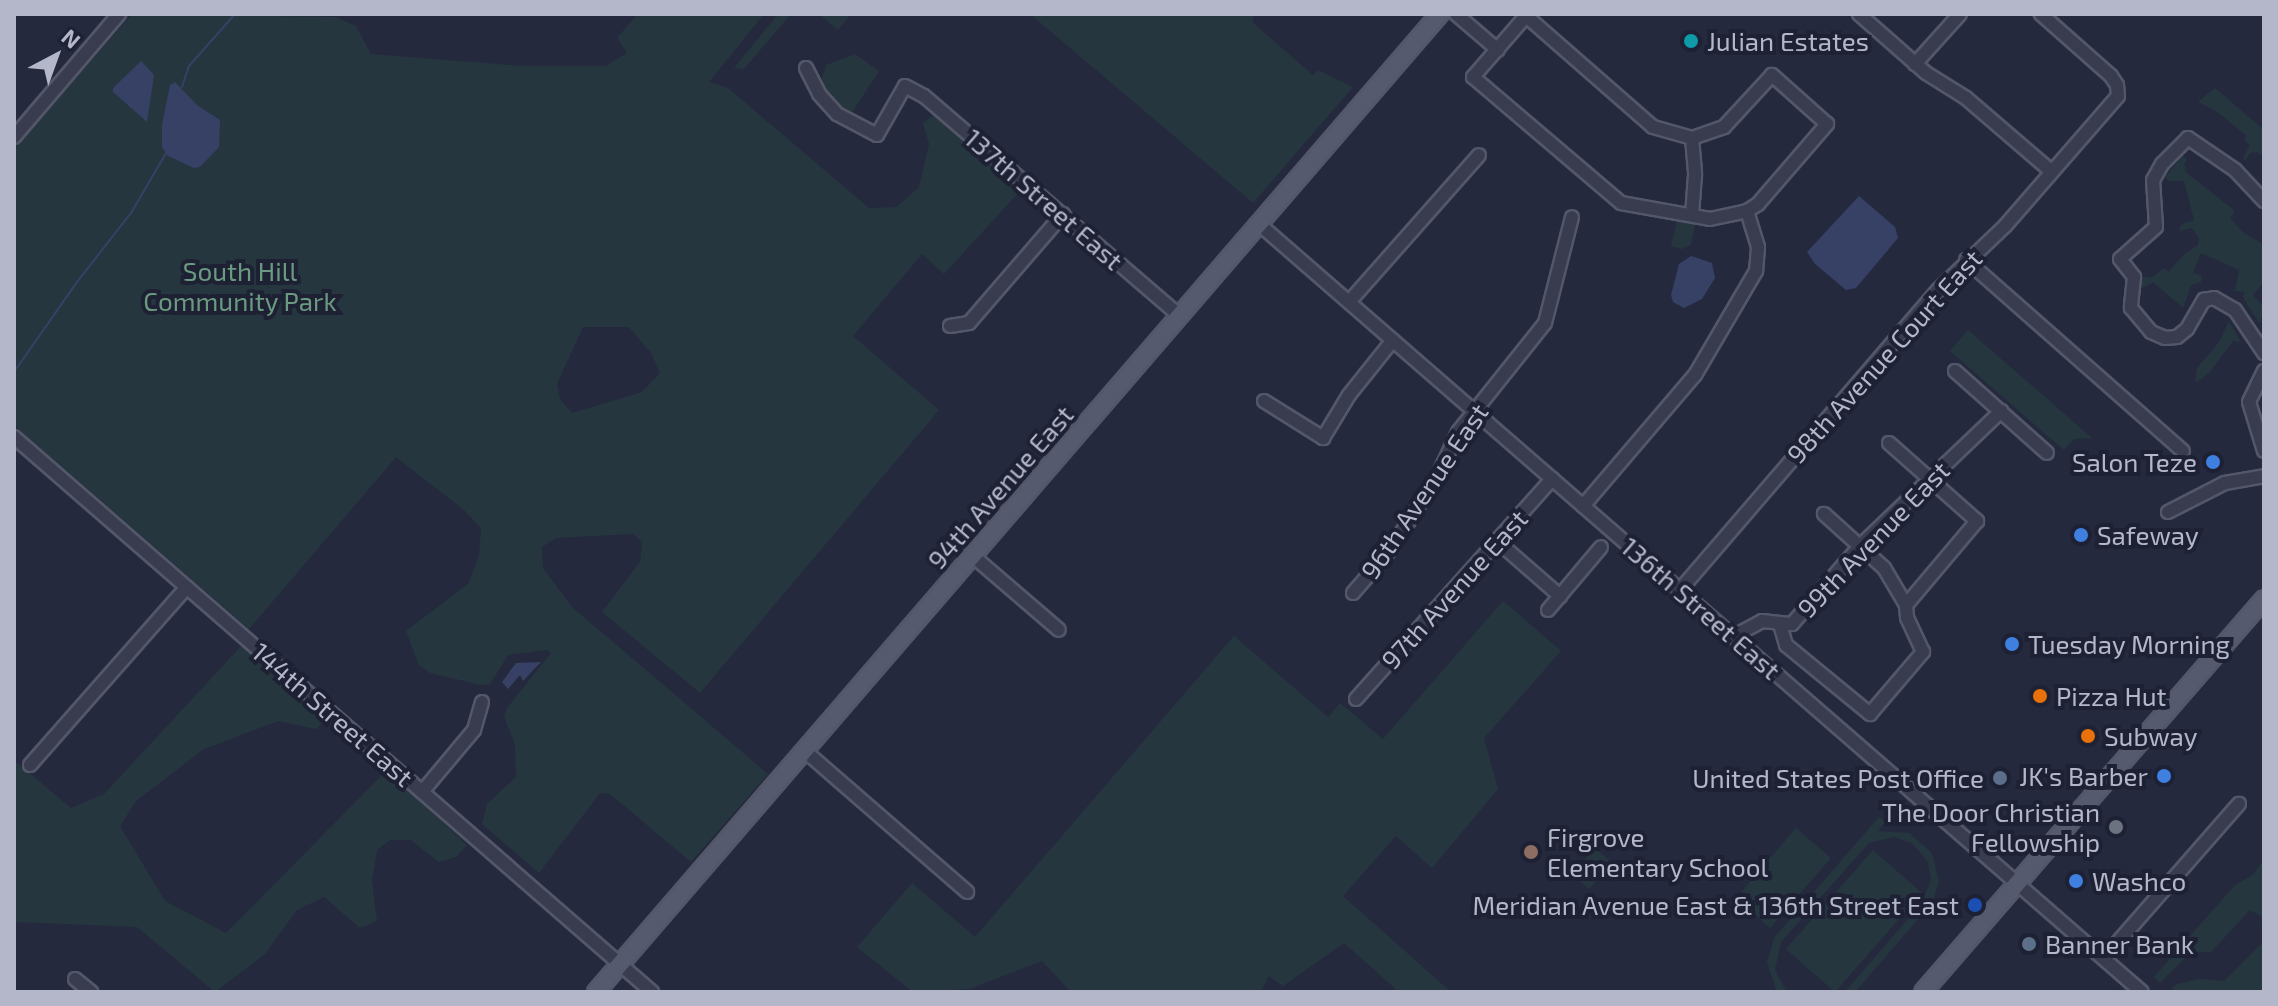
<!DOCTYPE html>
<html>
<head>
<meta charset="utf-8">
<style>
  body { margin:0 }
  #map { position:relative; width:2278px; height:1006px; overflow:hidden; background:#24293e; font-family:"Exo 2",sans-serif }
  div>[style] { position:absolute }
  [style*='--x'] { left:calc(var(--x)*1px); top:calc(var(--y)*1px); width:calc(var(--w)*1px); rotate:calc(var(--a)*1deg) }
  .green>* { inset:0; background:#26363f }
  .water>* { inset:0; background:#374065 }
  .stream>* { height:2px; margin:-1px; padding:0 1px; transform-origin:1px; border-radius:1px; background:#374065 }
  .roads { filter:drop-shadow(2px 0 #535769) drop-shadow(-2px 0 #535769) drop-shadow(0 2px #535769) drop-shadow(0 -2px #535769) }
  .minor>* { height:12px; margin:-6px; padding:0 6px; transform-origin:6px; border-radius:6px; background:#383c4e }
  .major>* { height:16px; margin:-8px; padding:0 8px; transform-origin:8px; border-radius:8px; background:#555a6e }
  .dots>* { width:22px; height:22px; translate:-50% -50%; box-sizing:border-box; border:4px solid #1d2133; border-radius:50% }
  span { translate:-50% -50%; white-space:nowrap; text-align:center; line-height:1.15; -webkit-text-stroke:8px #1d2133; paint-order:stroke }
  .poi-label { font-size:26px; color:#b3b7c9 }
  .left { translate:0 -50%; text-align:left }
  .right { translate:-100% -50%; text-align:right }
  .street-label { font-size:26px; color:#b3b7c9 }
  .park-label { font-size:26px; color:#6a9a80 }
  .frame { position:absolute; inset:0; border:16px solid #b3b7c9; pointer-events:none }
  .north { position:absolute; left:16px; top:16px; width:80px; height:80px; -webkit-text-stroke:6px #1d2133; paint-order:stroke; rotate:41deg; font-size:22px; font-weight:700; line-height:32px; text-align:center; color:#b3b7c9 }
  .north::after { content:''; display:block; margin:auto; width:28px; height:36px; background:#b3b7c9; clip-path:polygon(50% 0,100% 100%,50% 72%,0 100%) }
</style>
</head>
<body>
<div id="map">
  <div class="green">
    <i style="clip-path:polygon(evenodd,132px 14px,335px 17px,356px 26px,371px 54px,523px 66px,606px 66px,627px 53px,617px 38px,638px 14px,764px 14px,709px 82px,728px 88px,869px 208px,897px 207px,919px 187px,929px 144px,923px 123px,934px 115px,1020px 191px,944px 274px,922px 254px,853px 336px,939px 410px,700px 693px,602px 612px,640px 562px,642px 542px,633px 534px,556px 538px,542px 547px,543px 568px,572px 607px,768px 774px,691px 862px,610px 794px,600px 793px,539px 873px,482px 824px,487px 804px,516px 777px,515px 744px,504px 717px,507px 708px,551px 653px,547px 650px,508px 655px,490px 684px,481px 685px,430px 673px,419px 665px,406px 631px,468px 584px,479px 556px,481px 528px,464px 510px,396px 457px,249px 629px,14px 425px,14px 150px,132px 14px,583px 327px,629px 327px,651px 353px,660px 373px,642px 392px,572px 413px,560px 399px,557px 384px,583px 327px)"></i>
    <i style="clip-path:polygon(778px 14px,791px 14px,744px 69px,734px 68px)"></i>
    <i style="clip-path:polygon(819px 14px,851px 14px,838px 30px)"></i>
    <i style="clip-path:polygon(1030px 14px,1255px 14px,1252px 22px,1313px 75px,1318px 70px,1353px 87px,1253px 203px)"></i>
    <i style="clip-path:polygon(855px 54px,879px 71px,851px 114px,829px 95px,821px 81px,826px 65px)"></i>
    <i style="clip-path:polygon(2215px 88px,2264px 130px,2264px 157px,2257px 152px,2250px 153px,2246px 160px,2243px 158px,2250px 145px,2244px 140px,2247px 136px,2216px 111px,2198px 102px)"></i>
    <i style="clip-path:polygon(2183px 156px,2187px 159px,2184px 164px,2187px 173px,2235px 211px,2230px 218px,2243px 232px,2264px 245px,2264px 282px,2253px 295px,2264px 307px,2260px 324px,2243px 298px,2245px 292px,2235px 291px,2239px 270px,2201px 253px,2193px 273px,2202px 276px,2201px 282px,2191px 285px,2183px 308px,2153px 282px,2137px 291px,2140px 276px,2151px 278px,2164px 268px,2169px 272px,2183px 255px,2198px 245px,2199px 238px,2192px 228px,2179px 231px,2181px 225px,2194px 220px,2184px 181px,2169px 181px,2165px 177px)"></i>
    <i style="clip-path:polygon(1677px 220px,1695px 224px,1691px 245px,1682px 249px,1671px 246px)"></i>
    <i style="clip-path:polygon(2229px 321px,2241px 342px,2233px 341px,2209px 373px,2195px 383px,2197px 368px,2219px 342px)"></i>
    <i style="clip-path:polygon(1968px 330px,2092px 438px,2074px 439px,2064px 450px,1950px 351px)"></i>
    <i style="clip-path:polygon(1503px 601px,1561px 651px,1484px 738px,1498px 789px,1432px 868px,1396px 836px,1343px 896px,1451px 992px,1399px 992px,1344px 943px,1283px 986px,1269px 976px,1260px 992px,1071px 992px,1042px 961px,969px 989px,913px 992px,857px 947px,912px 883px,975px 937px,1234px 636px,1328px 717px,1340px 703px,1383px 739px)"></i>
    <i style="clip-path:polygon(243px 644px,327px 718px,316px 729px,278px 721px,204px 749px,136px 801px,120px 826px,165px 901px,226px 933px,387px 770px,467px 845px,456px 857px,439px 862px,411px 840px,390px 840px,377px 850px,372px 881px,377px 921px,360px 928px,324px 897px,297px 910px,265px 954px,215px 992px,137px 927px,14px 922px,14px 760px,71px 808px,104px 794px)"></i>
    <i style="clip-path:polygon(1879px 817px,1885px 822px,1878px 831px,1909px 833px,1932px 853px,1939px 882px,1932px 903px,1855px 992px,1845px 992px,1921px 904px,1931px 881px,1928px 862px,1912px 843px,1894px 837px,1869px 843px,1781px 942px,1775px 970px,1787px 992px,1777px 992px,1767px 962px,1774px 938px)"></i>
    <i style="clip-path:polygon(1796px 828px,1831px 858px,1770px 928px,1736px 898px)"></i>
    <i style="clip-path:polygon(1595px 848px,1612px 863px,1589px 889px,1572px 874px)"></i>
    <i style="clip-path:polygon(1873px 850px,1922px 893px,1835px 992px,1786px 949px)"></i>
    <i style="clip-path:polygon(2264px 859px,2264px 992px,2169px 992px,2177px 984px,2199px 979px,2224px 981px,2263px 942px,2261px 916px,2250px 910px,2211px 952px,2191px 952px,2160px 983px,2154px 977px,2235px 885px,2254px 874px)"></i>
  </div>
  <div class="water">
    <i style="clip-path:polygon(141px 61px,154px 75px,147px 122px,113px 92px,113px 88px)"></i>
    <i style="clip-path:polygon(175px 82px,198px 106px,220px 120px,219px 147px,200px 167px,194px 168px,168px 156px,162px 147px,162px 125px,170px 85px)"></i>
    <i style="clip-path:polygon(1859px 196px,1895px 227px,1898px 238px,1856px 288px,1846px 290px,1815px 264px,1807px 252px)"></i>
    <i style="clip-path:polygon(1691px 256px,1712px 263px,1715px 278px,1702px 299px,1684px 308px,1673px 302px,1671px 295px,1679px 264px)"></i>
    <i style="clip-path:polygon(541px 662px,523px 681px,520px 675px,508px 689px,502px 682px,516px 663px)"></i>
  </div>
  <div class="stream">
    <i style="--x:182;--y:87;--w:22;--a:-72"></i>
    <i style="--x:189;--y:66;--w:69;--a:-48.5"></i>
    <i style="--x:14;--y:372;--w:110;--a:-55"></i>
    <i style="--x:77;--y:282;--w:88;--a:-52"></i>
    <i style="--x:131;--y:213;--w:69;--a:-59.7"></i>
  </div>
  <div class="roads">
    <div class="minor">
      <i style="--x:1456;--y:14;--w:55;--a:40.6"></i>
      <i style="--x:1859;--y:14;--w:89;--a:41.4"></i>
      <i style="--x:1926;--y:73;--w:47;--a:32"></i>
      <i style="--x:1966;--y:98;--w:113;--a:40.7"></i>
      <i style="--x:1915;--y:64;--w:67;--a:-48"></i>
      <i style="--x:806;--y:68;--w:29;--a:63"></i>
      <i style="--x:819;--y:94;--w:27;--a:48"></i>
      <i style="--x:837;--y:114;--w:45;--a:27.7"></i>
      <i style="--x:877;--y:135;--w:56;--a:-60.3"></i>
      <i style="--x:905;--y:86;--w:21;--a:28"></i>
      <i style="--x:924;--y:96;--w:338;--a:40.7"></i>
      <i style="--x:14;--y:137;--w:162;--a:-49.5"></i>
      <i style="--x:1692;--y:138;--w:41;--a:-164.2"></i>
      <i style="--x:1653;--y:127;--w:169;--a:-138.8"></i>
      <i style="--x:1526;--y:16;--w:81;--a:131"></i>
      <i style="--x:1473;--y:77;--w:194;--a:40.4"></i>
      <i style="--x:1621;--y:203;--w:90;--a:10.2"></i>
      <i style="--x:1710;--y:219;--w:38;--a:-12"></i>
      <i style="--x:2264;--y:201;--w:42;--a:-133.1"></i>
      <i style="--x:2235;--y:170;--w:57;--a:-145.8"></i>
      <i style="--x:2188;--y:138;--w:37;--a:135"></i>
      <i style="--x:2162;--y:164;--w:18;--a:119"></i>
      <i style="--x:2153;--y:180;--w:47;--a:86.3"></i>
      <i style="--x:2156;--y:227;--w:48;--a:138.4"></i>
      <i style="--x:2120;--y:259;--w:23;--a:52"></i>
      <i style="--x:2134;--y:277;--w:31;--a:96"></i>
      <i style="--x:2131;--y:308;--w:31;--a:50"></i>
      <i style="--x:2151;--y:332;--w:15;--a:23"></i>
      <i style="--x:2165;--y:338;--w:12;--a:-5"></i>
      <i style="--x:2177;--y:337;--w:13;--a:-39"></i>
      <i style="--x:2187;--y:329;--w:34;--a:-60"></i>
      <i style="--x:2204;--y:300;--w:10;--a:-11"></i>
      <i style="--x:2214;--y:298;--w:24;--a:30"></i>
      <i style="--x:2235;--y:310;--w:52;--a:56"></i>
      <i style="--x:1259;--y:224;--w:1170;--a:41.02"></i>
      <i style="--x:1966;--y:260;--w:289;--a:41.4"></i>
      <i style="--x:1349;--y:302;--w:196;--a:-48.5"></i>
      <i style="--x:950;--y:326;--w:19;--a:-9"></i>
      <i style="--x:969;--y:323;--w:144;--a:-49.2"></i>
      <i style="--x:1955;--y:371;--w:123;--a:41.7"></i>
      <i style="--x:2264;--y:371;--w:34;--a:116"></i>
      <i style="--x:2249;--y:402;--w:51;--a:73"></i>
      <i style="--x:1264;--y:401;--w:70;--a:32.1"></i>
      <i style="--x:1323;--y:438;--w:50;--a:-58.8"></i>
      <i style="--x:1349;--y:395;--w:70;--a:-51.3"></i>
      <i style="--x:14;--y:437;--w:846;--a:41.02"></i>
      <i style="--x:1889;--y:443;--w:118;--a:41.6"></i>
      <i style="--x:1977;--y:521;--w:110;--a:130.2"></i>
      <i style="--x:1583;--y:506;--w:172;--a:-49.5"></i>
      <i style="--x:1695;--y:375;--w:121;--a:-59.6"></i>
      <i style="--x:1756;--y:271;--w:24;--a:-85"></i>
      <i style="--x:1758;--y:247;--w:38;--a:-107"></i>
      <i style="--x:1747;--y:211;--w:13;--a:-32"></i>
      <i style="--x:1758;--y:204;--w:106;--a:-49.2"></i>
      <i style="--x:1827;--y:124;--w:74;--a:-138.3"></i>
      <i style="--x:1772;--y:75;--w:71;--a:132.7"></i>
      <i style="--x:1724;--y:127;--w:34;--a:161"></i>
      <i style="--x:1692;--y:138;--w:37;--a:85"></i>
      <i style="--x:1695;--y:175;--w:40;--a:94.3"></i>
      <i style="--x:2168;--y:512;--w:64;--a:-27"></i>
      <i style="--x:2225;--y:483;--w:40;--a:-10"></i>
      <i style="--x:1497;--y:541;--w:84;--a:41.1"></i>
      <i style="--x:973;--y:556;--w:113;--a:40.7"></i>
      <i style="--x:1680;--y:590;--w:396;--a:-49.3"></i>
      <i style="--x:1938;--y:290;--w:93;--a:-43.7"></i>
      <i style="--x:2005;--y:226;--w:172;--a:-49"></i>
      <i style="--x:2118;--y:96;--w:11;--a:-95"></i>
      <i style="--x:2117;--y:85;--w:11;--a:-124"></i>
      <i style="--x:2111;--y:76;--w:94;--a:-138.5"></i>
      <i style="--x:1353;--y:593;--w:60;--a:-49.1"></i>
      <i style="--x:1392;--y:548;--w:89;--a:-57.9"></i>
      <i style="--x:1439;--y:473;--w:45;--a:-65.1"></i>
      <i style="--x:1458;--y:432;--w:139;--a:-51.4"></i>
      <i style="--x:1545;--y:323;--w:109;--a:-75.7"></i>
      <i style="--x:1548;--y:610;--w:82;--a:-49.9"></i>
      <i style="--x:1780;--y:624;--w:22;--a:74"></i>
      <i style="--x:1786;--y:645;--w:109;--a:39.4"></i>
      <i style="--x:1870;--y:714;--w:82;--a:-49.5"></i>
      <i style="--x:1923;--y:652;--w:38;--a:-115"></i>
      <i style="--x:1907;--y:617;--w:12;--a:-95"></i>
      <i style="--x:1906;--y:605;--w:43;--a:-120.7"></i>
      <i style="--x:1884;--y:568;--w:81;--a:-138"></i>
      <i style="--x:1734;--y:636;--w:32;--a:-28"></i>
      <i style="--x:1762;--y:621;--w:30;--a:6"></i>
      <i style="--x:1792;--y:624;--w:105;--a:-48.9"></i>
      <i style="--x:1861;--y:545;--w:194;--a:-43.7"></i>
      <i style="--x:1356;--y:699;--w:295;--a:-48.3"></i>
      <i style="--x:805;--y:751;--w:215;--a:41"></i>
      <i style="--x:30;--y:765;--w:237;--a:-48.6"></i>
      <i style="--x:422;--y:792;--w:81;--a:-50"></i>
      <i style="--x:474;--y:730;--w:29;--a:-74"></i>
      <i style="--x:2104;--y:958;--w:205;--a:-48.8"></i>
      <i style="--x:75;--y:979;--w:21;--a:39"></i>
    </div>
    <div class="major">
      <i style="--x:596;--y:992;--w:1292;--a:-49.21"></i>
      <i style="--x:1923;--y:992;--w:520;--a:-49.05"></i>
    </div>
  </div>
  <div class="dots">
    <i style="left:1691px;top:41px;background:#0f9aa8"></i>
    <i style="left:2213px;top:462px;background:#3f7fe0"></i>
    <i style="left:2081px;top:535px;background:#3f7fe0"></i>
    <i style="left:2012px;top:644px;background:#3f7fe0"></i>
    <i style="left:2040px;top:696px;background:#e8710a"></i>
    <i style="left:2088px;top:736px;background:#e8710a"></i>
    <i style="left:2164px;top:776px;background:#3f7fe0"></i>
    <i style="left:2000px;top:778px;background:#5c6f8a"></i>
    <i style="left:2116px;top:827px;background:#6b7280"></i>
    <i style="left:1531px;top:852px;background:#8d6e63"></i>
    <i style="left:2076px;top:881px;background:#3f7fe0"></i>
    <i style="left:1975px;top:905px;background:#1a4fb4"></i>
    <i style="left:2029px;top:944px;background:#5c6f8a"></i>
  </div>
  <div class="poi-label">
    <span class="left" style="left:1707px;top:41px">Julian Estates</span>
    <span class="right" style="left:2197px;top:462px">Salon Teze</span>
    <span class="left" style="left:2097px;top:535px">Safeway</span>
    <span class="left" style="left:2028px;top:644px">Tuesday Morning</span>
    <span class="left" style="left:2056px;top:696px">Pizza Hut</span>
    <span class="left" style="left:2104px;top:736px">Subway</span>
    <span class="right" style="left:2148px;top:776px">JK's Barber</span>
    <span class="right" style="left:1984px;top:778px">United States Post Office</span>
    <span class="right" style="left:2100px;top:827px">The Door Christian<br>Fellowship</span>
    <span class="left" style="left:1547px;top:852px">Firgrove<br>Elementary School</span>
    <span class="left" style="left:2092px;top:881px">Washco</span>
    <span class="right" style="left:1959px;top:905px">Meridian Avenue East &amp; 136th Street East</span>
    <span class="left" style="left:2045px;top:944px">Banner Bank</span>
  </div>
  <div class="street-label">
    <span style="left:1044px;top:199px;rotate:41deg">137th Street East</span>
    <span style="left:1884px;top:356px;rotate:-48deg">98th Avenue Court East</span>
    <span style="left:1000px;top:487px;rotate:-49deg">94th Avenue East</span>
    <span style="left:1424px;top:491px;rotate:-56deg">96th Avenue East</span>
    <span style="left:1873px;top:539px;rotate:-46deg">99th Avenue East</span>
    <span style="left:1454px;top:589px;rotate:-48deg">97th Avenue East</span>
    <span style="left:1701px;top:608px;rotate:41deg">136th Street East</span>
    <span style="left:333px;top:714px;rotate:41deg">144th Street East</span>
  </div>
  <div class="park-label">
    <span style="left:240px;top:286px">South Hill<br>Community Park</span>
  </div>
  <div class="frame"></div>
  <div class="north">N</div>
</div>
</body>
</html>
